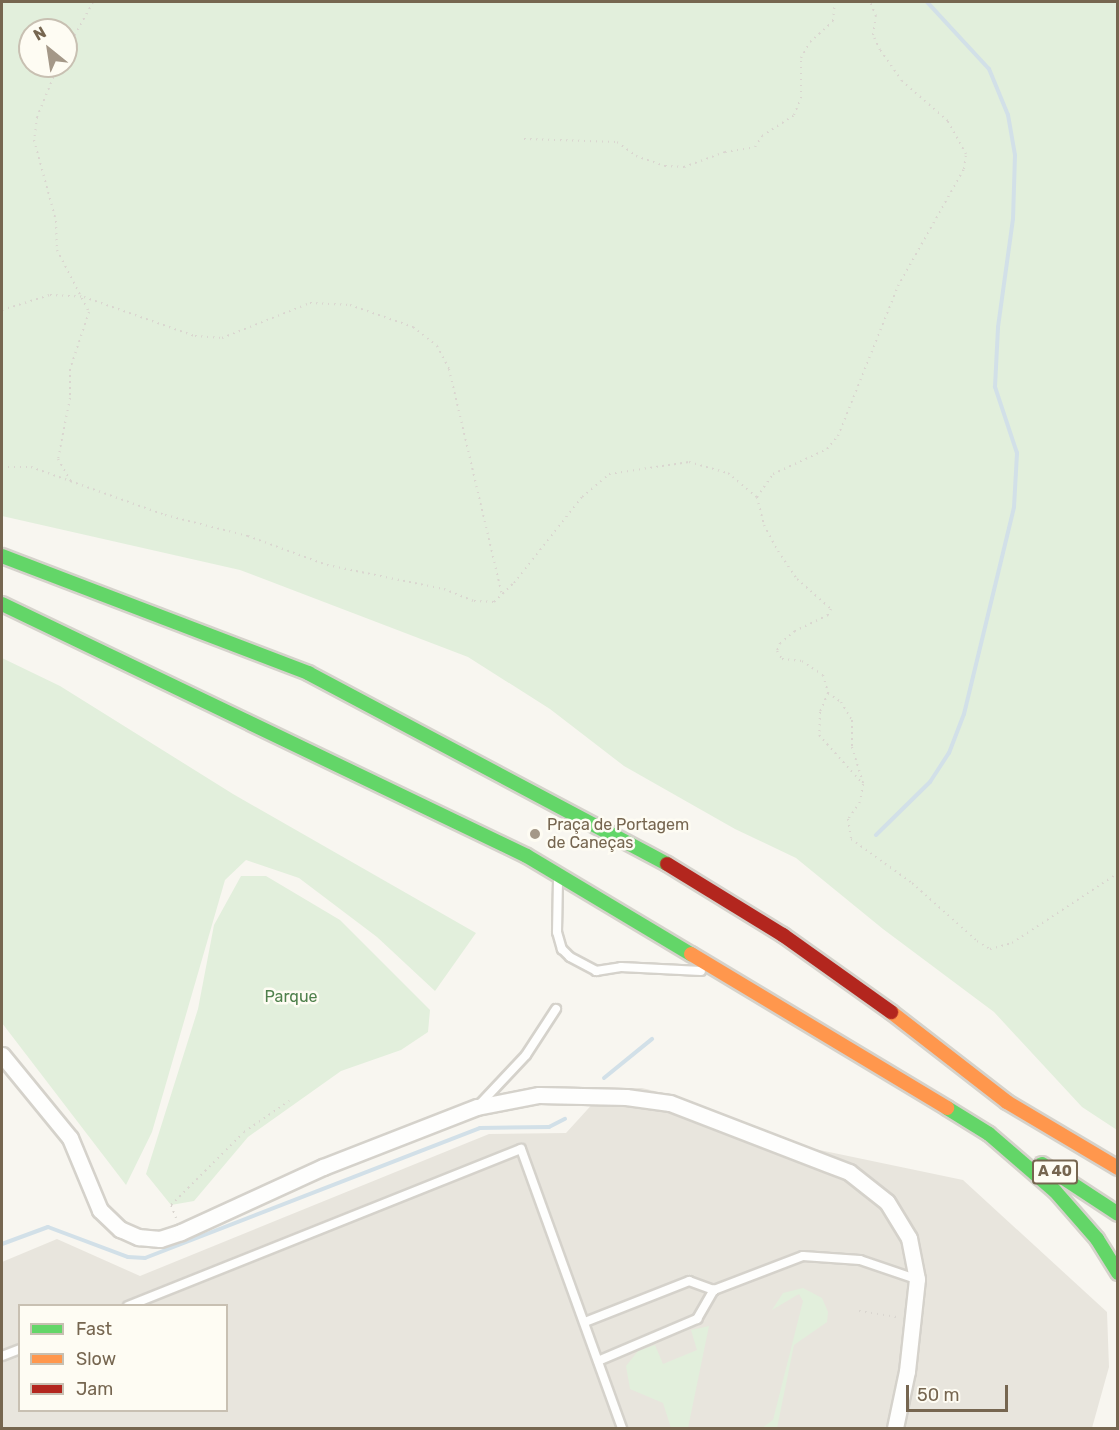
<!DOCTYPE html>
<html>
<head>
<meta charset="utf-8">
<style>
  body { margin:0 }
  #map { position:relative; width:1119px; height:1430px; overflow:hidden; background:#f8f6f0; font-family:Rubik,sans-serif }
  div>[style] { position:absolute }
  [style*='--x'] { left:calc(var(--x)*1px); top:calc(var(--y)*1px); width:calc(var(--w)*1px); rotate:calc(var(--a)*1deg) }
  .industrial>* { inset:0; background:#e8e5dd }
  .green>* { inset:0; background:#e2efdc }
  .stream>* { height:4px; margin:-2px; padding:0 2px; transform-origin:2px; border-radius:2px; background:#d2e0e8 }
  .path>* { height:2px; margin-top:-1px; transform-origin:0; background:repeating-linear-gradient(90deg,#dad6d0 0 1.5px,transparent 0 6px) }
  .roads { filter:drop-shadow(2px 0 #d5d2cb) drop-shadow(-2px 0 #d5d2cb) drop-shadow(0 2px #d5d2cb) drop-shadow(0 -2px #d5d2cb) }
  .lane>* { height:8px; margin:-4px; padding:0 4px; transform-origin:4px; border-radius:4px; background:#fefefd }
  .street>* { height:15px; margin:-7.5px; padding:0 7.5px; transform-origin:7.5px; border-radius:7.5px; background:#fefefd }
  .fast>* { height:14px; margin:-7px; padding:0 7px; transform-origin:7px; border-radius:7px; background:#63d668 }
  .slow>* { height:14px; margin:-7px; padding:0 7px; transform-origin:7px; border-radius:7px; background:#ff974d }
  .jam>* { height:14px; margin:-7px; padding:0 7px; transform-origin:7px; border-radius:7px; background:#b3261e }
  .dots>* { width:16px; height:16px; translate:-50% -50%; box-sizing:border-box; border:3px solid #fefcf3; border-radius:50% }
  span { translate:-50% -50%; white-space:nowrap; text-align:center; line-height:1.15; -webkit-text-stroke:5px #fefcf3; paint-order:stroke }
  .shield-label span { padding:2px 4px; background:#fefcf3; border:2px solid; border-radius:4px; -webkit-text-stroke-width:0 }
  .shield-label { font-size:15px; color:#766650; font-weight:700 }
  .poi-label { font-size:16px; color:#766650 }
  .left { translate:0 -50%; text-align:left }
  .park-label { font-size:16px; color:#4f804c }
  .frame { position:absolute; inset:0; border:3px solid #766650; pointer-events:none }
  .legend { position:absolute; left:18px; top:1304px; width:210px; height:108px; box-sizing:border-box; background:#fefcf3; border:2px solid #c8c0b2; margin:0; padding:8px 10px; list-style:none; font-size:18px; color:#766650 }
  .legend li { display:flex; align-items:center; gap:12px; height:30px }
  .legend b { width:30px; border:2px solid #c8c0b2 }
  .north { position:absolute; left:18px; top:18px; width:60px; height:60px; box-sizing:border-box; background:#fefcf3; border:2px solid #c8c0b2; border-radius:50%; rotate:330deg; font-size:16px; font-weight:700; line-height:24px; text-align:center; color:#766650 }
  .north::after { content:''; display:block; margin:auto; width:21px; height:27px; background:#a49888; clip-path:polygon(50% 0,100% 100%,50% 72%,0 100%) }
  .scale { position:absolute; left:906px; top:1385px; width:102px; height:27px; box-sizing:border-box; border:3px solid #766650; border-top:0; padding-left:8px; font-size:18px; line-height:21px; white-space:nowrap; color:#766650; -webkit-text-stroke:4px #fefcf3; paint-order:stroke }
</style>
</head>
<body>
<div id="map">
  <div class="industrial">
    <i style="clip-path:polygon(evenodd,607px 1088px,642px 1088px,671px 1095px,786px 1143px,963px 1180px,1107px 1312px,1109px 1367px,1092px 1428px,2px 1428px,2px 1262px,57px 1239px,140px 1276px,489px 1134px,566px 1133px,607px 1088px,20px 1306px,226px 1306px,226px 1410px,20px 1410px,20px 1306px)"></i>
  </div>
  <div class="green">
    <i style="clip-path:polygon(evenodd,2px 2px,1117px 2px,1117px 1130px,1082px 1107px,994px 1012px,883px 929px,796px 858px,735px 829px,624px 766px,550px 709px,468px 657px,240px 570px,2px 516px,2px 2px,30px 30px,66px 30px,66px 66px,30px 66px,30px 30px)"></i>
    <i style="clip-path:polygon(2px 658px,60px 686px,233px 794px,476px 933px,435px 991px,377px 937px,299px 878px,246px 860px,225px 880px,152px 1132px,126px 1185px,2px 1023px)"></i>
    <i style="clip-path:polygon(241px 876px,266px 876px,340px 920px,430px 1010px,428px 1032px,401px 1050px,341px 1071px,248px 1137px,194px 1201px,171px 1205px,146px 1174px,198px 1009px,214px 925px)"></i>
    <i style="clip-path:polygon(803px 1288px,822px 1298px,828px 1312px,827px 1322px,794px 1345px,777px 1428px,762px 1428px,773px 1420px,803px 1301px,799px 1294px,772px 1310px,783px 1293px)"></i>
    <i style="clip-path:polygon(709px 1326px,688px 1428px,671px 1428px,663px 1403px,630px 1389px,626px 1366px,638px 1351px,655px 1345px,663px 1364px,697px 1350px,691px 1330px)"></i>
  </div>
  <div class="stream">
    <i style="--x:876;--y:835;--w:76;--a:-44.5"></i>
    <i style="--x:930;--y:782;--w:35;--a:-57"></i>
    <i style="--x:949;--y:753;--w:42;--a:-69"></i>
    <i style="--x:964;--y:714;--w:213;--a:-76.4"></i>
    <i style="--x:1014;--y:507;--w:54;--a:-86.8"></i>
    <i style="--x:1017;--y:453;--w:70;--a:-108.4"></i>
    <i style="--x:995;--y:387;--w:60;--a:-87.1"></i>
    <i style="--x:998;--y:327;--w:109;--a:-82.1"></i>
    <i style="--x:1013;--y:219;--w:64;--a:-88.2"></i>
    <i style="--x:1015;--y:155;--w:41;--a:-99.9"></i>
    <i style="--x:1008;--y:115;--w:50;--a:-112.4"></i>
    <i style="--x:989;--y:69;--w:91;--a:-132.8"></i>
    <i style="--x:604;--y:1078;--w:62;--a:-39.1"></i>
    <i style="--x:2;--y:1244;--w:49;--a:-20.3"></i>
    <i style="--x:48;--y:1227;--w:85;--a:20.6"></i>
    <i style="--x:128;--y:1257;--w:17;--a:3"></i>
    <i style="--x:145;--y:1258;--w:359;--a:-21.2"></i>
    <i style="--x:480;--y:1128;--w:69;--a:-0.8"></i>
    <i style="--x:549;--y:1127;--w:18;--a:-27"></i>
  </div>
  <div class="path">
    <i style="--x:66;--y:51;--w:56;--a:-61.1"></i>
    <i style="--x:58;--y:66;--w:55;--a:112.4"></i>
    <i style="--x:37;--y:117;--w:23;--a:97"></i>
    <i style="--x:34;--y:140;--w:84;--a:74.8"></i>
    <i style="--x:56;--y:221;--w:29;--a:88"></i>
    <i style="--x:57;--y:250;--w:70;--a:62.7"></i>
    <i style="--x:89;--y:312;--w:60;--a:108.4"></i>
    <i style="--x:70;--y:369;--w:29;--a:90"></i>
    <i style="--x:70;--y:398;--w:62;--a:101.1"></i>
    <i style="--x:58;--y:459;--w:28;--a:60"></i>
    <i style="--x:524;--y:139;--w:93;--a:1.8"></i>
    <i style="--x:617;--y:142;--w:24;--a:36"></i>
    <i style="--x:636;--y:156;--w:31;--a:19"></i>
    <i style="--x:665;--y:166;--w:19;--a:3"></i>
    <i style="--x:684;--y:167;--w:44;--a:-20.1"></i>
    <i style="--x:725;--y:152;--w:30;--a:-9"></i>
    <i style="--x:755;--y:147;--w:13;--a:-58"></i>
    <i style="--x:762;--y:136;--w:38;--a:-33"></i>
    <i style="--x:794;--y:115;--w:18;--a:-68"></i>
    <i style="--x:801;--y:98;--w:40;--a:-90"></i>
    <i style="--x:801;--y:58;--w:18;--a:-61"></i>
    <i style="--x:810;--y:42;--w:31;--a:-42"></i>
    <i style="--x:833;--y:21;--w:19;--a:-84"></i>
    <i style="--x:2;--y:310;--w:50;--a:-17.4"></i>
    <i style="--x:50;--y:295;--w:34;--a:3"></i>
    <i style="--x:84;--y:297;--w:118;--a:19.4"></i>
    <i style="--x:195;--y:336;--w:27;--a:4"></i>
    <i style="--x:222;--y:338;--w:95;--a:-21.7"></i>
    <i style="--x:310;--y:303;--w:40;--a:2.9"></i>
    <i style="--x:350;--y:305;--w:67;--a:19.2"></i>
    <i style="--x:413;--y:327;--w:31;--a:38"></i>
    <i style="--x:437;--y:346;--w:26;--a:62"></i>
    <i style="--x:449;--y:369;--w:232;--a:76.8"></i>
    <i style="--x:2;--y:467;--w:29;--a:0"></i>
    <i style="--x:31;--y:467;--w:142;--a:19.7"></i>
    <i style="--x:165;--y:515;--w:86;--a:14.2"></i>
    <i style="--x:248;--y:536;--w:84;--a:20.2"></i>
    <i style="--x:327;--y:565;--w:119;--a:11.6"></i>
    <i style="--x:444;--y:589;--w:32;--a:22"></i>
    <i style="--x:474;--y:601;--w:20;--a:3"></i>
    <i style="--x:494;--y:602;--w:28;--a:-44"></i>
    <i style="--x:514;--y:583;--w:110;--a:-51.7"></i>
    <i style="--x:582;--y:497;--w:35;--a:-40"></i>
    <i style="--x:609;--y:474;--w:81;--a:-8.5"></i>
    <i style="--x:689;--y:462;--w:41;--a:15.8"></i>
    <i style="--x:728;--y:473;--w:38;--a:40"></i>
    <i style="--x:757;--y:497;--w:28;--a:-55"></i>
    <i style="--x:773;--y:474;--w:60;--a:-24.8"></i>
    <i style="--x:827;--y:449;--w:17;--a:-50"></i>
    <i style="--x:838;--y:436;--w:162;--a:-68.2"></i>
    <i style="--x:898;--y:286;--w:134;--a:-60.6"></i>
    <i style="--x:964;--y:169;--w:15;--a:-82"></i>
    <i style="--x:966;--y:154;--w:38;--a:-119"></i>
    <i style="--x:948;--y:121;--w:61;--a:-139"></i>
    <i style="--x:902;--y:81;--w:38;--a:-125"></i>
    <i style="--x:880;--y:50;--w:17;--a:-115"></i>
    <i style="--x:873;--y:35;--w:19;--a:-81"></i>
    <i style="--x:876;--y:16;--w:15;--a:-113"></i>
    <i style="--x:757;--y:497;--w:29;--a:76"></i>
    <i style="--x:764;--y:525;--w:30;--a:62"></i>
    <i style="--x:778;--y:551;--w:34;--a:56"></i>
    <i style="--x:797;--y:579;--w:45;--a:41.4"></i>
    <i style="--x:831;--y:609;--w:7;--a:117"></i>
    <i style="--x:828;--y:615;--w:37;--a:154"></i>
    <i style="--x:795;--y:631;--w:19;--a:141"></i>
    <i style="--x:780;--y:643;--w:9;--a:111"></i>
    <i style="--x:777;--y:651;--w:9;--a:58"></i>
    <i style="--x:782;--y:659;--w:20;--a:6"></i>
    <i style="--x:802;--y:661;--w:25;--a:34"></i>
    <i style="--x:823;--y:675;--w:19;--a:74"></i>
    <i style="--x:828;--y:693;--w:21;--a:113"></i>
    <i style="--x:820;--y:712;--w:23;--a:92"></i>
    <i style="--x:819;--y:735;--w:66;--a:48.1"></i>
    <i style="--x:863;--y:784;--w:18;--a:99"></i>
    <i style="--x:860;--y:802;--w:21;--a:125"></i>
    <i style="--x:848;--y:819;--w:20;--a:81"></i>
    <i style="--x:851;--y:839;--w:75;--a:35.8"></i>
    <i style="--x:912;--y:883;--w:87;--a:41.7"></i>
    <i style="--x:977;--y:941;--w:15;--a:32"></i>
    <i style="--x:990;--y:949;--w:23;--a:-15"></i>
    <i style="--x:1012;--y:943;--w:127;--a:-33.4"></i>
    <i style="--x:828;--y:693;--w:16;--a:35"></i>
    <i style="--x:841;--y:702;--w:21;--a:59"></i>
    <i style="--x:852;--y:720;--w:27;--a:90"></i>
    <i style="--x:852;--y:747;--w:38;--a:73"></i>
    <i style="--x:176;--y:1218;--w:14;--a:-111"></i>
    <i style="--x:171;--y:1205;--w:103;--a:-45"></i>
    <i style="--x:244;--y:1132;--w:55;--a:-34.6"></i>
    <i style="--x:859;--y:1311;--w:38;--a:9"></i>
  </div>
  <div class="roads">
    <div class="lane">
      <i style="--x:558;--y:880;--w:52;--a:91.1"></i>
      <i style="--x:557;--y:932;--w:18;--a:74"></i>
      <i style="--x:562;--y:949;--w:11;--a:45"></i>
      <i style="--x:570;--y:957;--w:30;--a:28"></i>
      <i style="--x:596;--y:971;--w:25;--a:-9"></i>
      <i style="--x:621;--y:967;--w:80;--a:2.9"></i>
      <i style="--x:480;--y:1104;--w:67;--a:-46.8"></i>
      <i style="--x:526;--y:1055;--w:55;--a:-56.9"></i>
      <i style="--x:128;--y:1306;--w:423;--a:-21.8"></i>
      <i style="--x:521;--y:1149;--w:297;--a:70.1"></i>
      <i style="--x:585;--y:1322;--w:112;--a:-21.5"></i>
      <i style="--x:689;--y:1281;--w:27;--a:20"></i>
      <i style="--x:714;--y:1290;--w:95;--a:-20.9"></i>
      <i style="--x:803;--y:1256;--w:57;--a:4"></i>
      <i style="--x:860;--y:1260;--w:59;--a:18.7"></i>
      <i style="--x:2;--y:1356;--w:19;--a:-21"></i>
      <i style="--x:598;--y:1361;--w:108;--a:-23"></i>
      <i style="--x:697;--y:1319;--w:34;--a:-60"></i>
    </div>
    <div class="street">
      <i style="--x:2;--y:1055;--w:107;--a:50.7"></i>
      <i style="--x:70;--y:1138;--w:78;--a:67.4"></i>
      <i style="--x:100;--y:1210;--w:28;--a:44"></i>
      <i style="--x:120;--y:1229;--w:20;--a:24"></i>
      <i style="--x:138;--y:1237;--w:22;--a:5"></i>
      <i style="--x:160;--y:1239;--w:22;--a:-18"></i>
      <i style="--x:181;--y:1232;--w:156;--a:-24.6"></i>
      <i style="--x:323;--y:1167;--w:165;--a:-21.3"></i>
      <i style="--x:477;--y:1107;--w:63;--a:-11"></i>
      <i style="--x:539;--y:1095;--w:87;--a:1.3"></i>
      <i style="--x:626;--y:1097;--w:44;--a:7.8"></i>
      <i style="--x:670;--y:1103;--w:192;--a:21.1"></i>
      <i style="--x:849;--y:1172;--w:48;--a:38.3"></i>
      <i style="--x:887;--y:1202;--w:42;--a:58.6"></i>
      <i style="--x:909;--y:1238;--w:42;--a:79"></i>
      <i style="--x:917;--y:1279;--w:93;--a:96.2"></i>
      <i style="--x:907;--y:1371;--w:58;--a:101.9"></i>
    </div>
    <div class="fast">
      <i style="--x:2;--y:556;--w:328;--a:20.9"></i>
      <i style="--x:308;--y:673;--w:407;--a:28"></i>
      <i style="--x:2;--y:604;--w:582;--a:25.64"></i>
      <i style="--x:527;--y:856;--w:191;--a:30.9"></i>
      <i style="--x:947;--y:1108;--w:49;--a:31.8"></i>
      <i style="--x:989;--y:1134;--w:87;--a:40.8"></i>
      <i style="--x:1055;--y:1191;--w:64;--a:48.8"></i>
      <i style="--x:1097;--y:1239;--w:40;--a:58"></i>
      <i style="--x:1042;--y:1164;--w:91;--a:33.3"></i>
    </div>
    <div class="slow">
      <i style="--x:691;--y:954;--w:299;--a:31"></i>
      <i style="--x:891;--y:1012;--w:147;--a:37.8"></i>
      <i style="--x:1007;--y:1102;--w:129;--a:30.7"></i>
    </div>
    <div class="jam">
      <i style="--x:667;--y:864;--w:136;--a:31.5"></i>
      <i style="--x:783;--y:935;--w:133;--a:35.5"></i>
    </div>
  </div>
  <div class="dots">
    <i style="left:535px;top:834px;background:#a49888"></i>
  </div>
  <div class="shield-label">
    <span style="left:1055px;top:1172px">A 40</span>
  </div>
  <div class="poi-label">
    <span class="left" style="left:547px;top:834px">Praça de Portagem<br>de Caneças</span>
  </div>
  <div class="park-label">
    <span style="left:291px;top:997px">Parque</span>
  </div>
  <div class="frame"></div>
  <ul class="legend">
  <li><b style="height:8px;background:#63d668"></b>Fast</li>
  <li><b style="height:8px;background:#ff974d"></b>Slow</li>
  <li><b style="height:8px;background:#b3261e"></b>Jam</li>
  </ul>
  <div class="north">N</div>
  <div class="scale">50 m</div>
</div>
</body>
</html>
